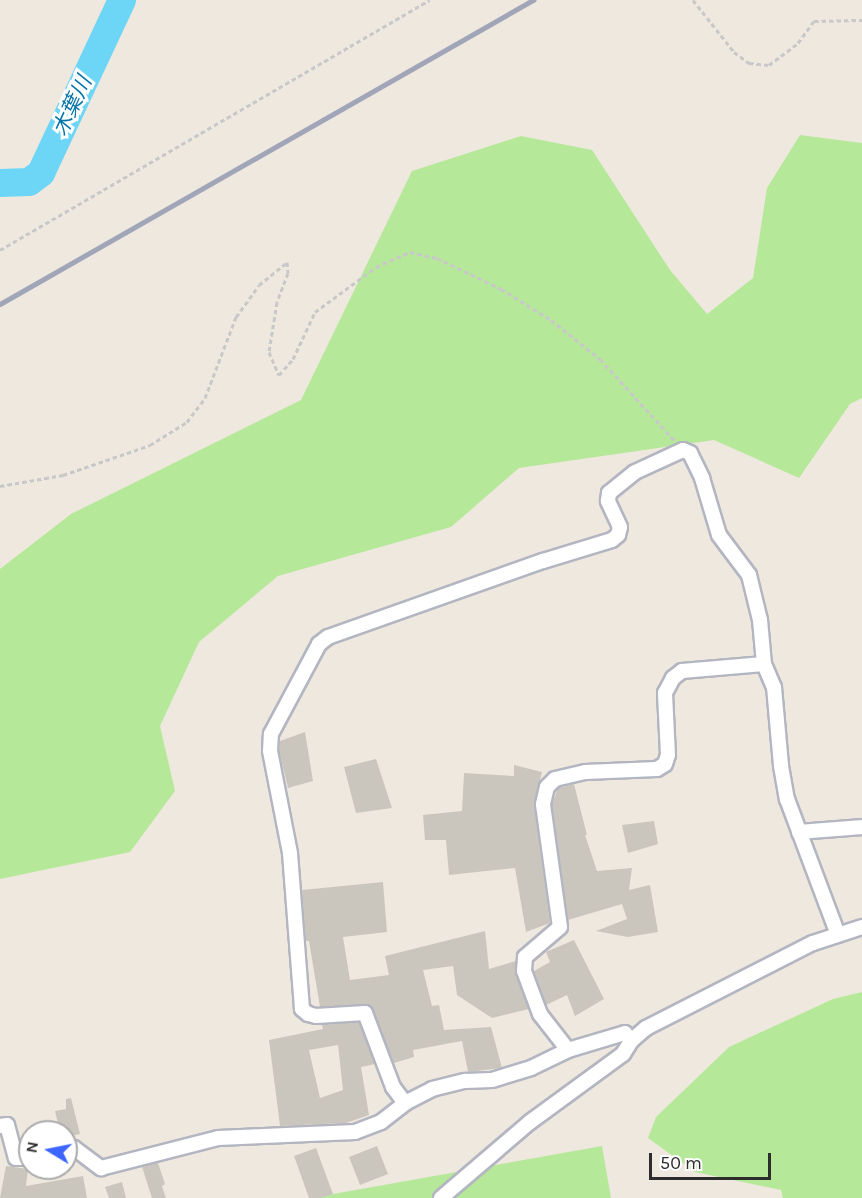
<!DOCTYPE html>
<html>
<head>
<meta charset="utf-8">
<style>
  body { margin:0 }
  #map { position:relative; width:862px; height:1198px; overflow:hidden; background:#efe8df; font-family:Karla,"Noto Sans JP",sans-serif }
  div>[style] { position:absolute }
  [style*='--x'] { left:calc(var(--x)*1px); top:calc(var(--y)*1px); width:calc(var(--w)*1px); rotate:calc(var(--a)*1deg) }
  .green>* { inset:0; background:#b6e899 }
  .river>* { height:28px; margin:-14px; padding:0 14px; transform-origin:14px; border-radius:14px; background:#6dd6f6 }
  .building>* { inset:0; background:#cbc6bd }
  .path>* { height:3px; margin-top:-1.5px; transform-origin:0; background:repeating-linear-gradient(90deg,#c8c8c8 0 4.5px,transparent 0 7.5px) }
  .roads { filter:drop-shadow(2px 0 #b3b6c1) drop-shadow(-2px 0 #b3b6c1) drop-shadow(0 2px #b3b6c1) drop-shadow(0 -2px #b3b6c1) }
  .minor>* { height:14px; margin:-7px; padding:0 7px; transform-origin:7px; border-radius:7px; background:#fff }
  .rail>* { height:4.5px; margin:-2.25px; padding:0 2.25px; transform-origin:2.25px; border-radius:2.25px; background:#a1a5b8 }
  span { translate:-50% -50%; white-space:nowrap; text-align:center; line-height:1.15; -webkit-text-stroke:6px #fff; paint-order:stroke }
  .water-label { font-size:21px; color:#0575a9; font-style:italic }
  .north { position:absolute; left:18px; top:1120px; width:60px; height:60px; box-sizing:border-box; background:#fff; border:2px solid #ababab; border-radius:50%; rotate:280deg; font-size:16px; font-weight:700; line-height:24px; text-align:center; color:#2d2d2d }
  .north::after { content:''; display:block; margin:auto; width:21px; height:27px; background:#3c66ff; clip-path:polygon(50% 0,100% 100%,50% 72%,0 100%) }
  .scale { position:absolute; left:649px; top:1153px; width:122px; height:27px; box-sizing:border-box; border:3px solid #2d2d2d; border-top:0; padding-left:8px; font-size:18px; line-height:21px; white-space:nowrap; color:#2d2d2d; -webkit-text-stroke:4px #fff; paint-order:stroke }
</style>
</head>
<body>
<div id="map">
  <div class="green">
    <i style="clip-path:polygon(800px 135px,862px 143px,862px 398px,850px 404px,799px 478px,714px 440px,519px 468px,451px 527px,278px 576px,199px 642px,160px 726px,175px 791px,130px 852px,0 879px,0 569px,71px 514px,301px 400px,412px 171px,521px 136px,592px 150px,670px 270px,707px 314px,753px 278px,767px 188px)"></i>
    <i style="clip-path:polygon(862px 992px,862px 1198px,783px 1198px,781px 1190px,695px 1172px,648px 1138px,656px 1117px,729px 1047px,833px 999px)"></i>
    <i style="clip-path:polygon(602px 1146px,611px 1198px,321px 1198px,333px 1194px)"></i>
  </div>
  <div class="river">
    <i style="--x:0;--y:183;--w:29;--a:-2"></i>
    <i style="--x:29;--y:182;--w:15;--a:-37"></i>
    <i style="--x:41;--y:173;--w:191;--a:-64.9"></i>
  </div>
  <div class="building">
    <i style="clip-path:polygon(305px 732px,313px 781px,288px 788px,279px 750px,280px 741px)"></i>
    <i style="clip-path:polygon(376px 759px,392px 808px,356px 813px,344px 767px)"></i>
    <i style="clip-path:polygon(514px 765px,542px 772px,534px 805px,550px 923px,526px 932px,515px 868px,449px 875px,446px 840px,425px 840px,423px 815px,462px 811px,464px 773px,514px 776px)"></i>
    <i style="clip-path:polygon(574px 784px,587px 835px,585px 835px,597px 871px,632px 868px,629px 890px,650px 885px,658px 932px,628px 937px,596px 931px,627px 919px,622px 904px,568px 920px,552px 804px,558px 788px)"></i>
    <i style="clip-path:polygon(654px 821px,658px 844px,628px 853px,622px 825px)"></i>
    <i style="clip-path:polygon(383px 882px,387px 932px,343px 937px,350px 980px,389px 975px,385px 956px,485px 931px,489px 969px,516px 961px,516px 974px,529px 1009px,492px 1018px,457px 995px,453px 966px,423px 970px,432px 1006px,439px 1005px,444px 1030px,491px 1027px,502px 1068px,468px 1072px,462px 1041px,413px 1050px,414px 1057px,394px 1063px,370px 1006px,320px 1007px,309px 941px,306px 941px,302px 890px)"></i>
    <i style="clip-path:polygon(574px 940px,604px 999px,575px 1016px,567px 995px,546px 1005px,534px 971px,550px 962px,546px 952px)"></i>
    <i style="clip-path:polygon(evenodd,359px 1022px,375px 1064px,361px 1067px,369px 1115px,346px 1123px,280px 1126px,269px 1040px,323px 1029px,322px 1025px,359px 1022px,338px 1045px,343px 1090px,320px 1098px,309px 1050px,338px 1045px)"></i>
    <i style="clip-path:polygon(71px 1098px,80px 1134px,66px 1137px,66px 1132px,60px 1132px,55px 1111px,66px 1109px,66px 1099px)"></i>
    <i style="clip-path:polygon(377px 1146px,388px 1174px,360px 1185px,349px 1157px)"></i>
    <i style="clip-path:polygon(316px 1148px,333px 1194px,321px 1198px,309px 1198px,294px 1156px)"></i>
    <i style="clip-path:polygon(158px 1163px,165px 1184px,162px 1186px,166px 1198px,152px 1198px,142px 1167px)"></i>
    <i style="clip-path:polygon(6px 1166px,28px 1169px,26px 1186px,83px 1176px,87px 1198px,0 1198px)"></i>
    <i style="clip-path:polygon(122px 1182px,126px 1198px,109px 1198px,105px 1187px)"></i>
  </div>
  <div class="path">
    <i style="--x:693;--y:0;--w:66;--a:51.7"></i>
    <i style="--x:734;--y:52;--w:19;--a:36"></i>
    <i style="--x:749;--y:63;--w:20;--a:6"></i>
    <i style="--x:769;--y:65;--w:36;--a:-37"></i>
    <i style="--x:798;--y:43;--w:27;--a:-54"></i>
    <i style="--x:814;--y:21;--w:48;--a:-1.2"></i>
    <i style="--x:0;--y:250;--w:497;--a:-30.2"></i>
    <i style="--x:0;--y:486;--w:64;--a:-9.9"></i>
    <i style="--x:63;--y:475;--w:92;--a:-19"></i>
    <i style="--x:150;--y:445;--w:44;--a:-31.9"></i>
    <i style="--x:187;--y:422;--w:30;--a:-53"></i>
    <i style="--x:205;--y:398;--w:87;--a:-69.1"></i>
    <i style="--x:236;--y:317;--w:39;--a:-54"></i>
    <i style="--x:259;--y:285;--w:36;--a:-39"></i>
    <i style="--x:287;--y:262;--w:11;--a:85"></i>
    <i style="--x:288;--y:273;--w:31;--a:111"></i>
    <i style="--x:277;--y:302;--w:51;--a:99.1"></i>
    <i style="--x:269;--y:352;--w:25;--a:67"></i>
    <i style="--x:279;--y:375;--w:21;--a:-49"></i>
    <i style="--x:293;--y:359;--w:52;--a:-64.9"></i>
    <i style="--x:315;--y:312;--w:76;--a:-36.4"></i>
    <i style="--x:376;--y:267;--w:37;--a:-24"></i>
    <i style="--x:410;--y:252;--w:28;--a:13"></i>
    <i style="--x:437;--y:258;--w:71;--a:25.8"></i>
    <i style="--x:501;--y:289;--w:59;--a:31.8"></i>
    <i style="--x:551;--y:320;--w:63;--a:38.5"></i>
    <i style="--x:600;--y:359;--w:110;--a:47.6"></i>
  </div>
  <div class="roads">
    <div class="minor">
      <i style="--x:799;--y:832;--w:63;--a:-4.5"></i>
      <i style="--x:568;--y:1050;--w:46;--a:-127.9"></i>
      <i style="--x:540;--y:1014;--w:46;--a:-110.4"></i>
      <i style="--x:524;--y:971;--w:14;--a:-86"></i>
      <i style="--x:525;--y:957;--w:46;--a:-40.6"></i>
      <i style="--x:560;--y:927;--w:124;--a:-97.9"></i>
      <i style="--x:543;--y:804;--w:17;--a:-77"></i>
      <i style="--x:547;--y:787;--w:11;--a:-45"></i>
      <i style="--x:555;--y:779;--w:31;--a:-13"></i>
      <i style="--x:585;--y:772;--w:72;--a:-2.4"></i>
      <i style="--x:657;--y:769;--w:9;--a:-32"></i>
      <i style="--x:665;--y:764;--w:9;--a:-72"></i>
      <i style="--x:668;--y:755;--w:62;--a:-92.8"></i>
      <i style="--x:665;--y:693;--w:17;--a:-62"></i>
      <i style="--x:673;--y:678;--w:11;--a:-38"></i>
      <i style="--x:682;--y:671;--w:82;--a:-4.9"></i>
      <i style="--x:405;--y:1103;--w:20;--a:-127"></i>
      <i style="--x:393;--y:1087;--w:79;--a:-110.7"></i>
      <i style="--x:365;--y:1013;--w:49;--a:176.5"></i>
      <i style="--x:316;--y:1016;--w:8;--a:-166"></i>
      <i style="--x:308;--y:1014;--w:8;--a:-140"></i>
      <i style="--x:302;--y:1009;--w:156;--a:-94.4"></i>
      <i style="--x:290;--y:853;--w:104;--a:-101.1"></i>
      <i style="--x:270;--y:751;--w:17;--a:-87"></i>
      <i style="--x:271;--y:734;--w:102;--a:-61.9"></i>
      <i style="--x:319;--y:644;--w:11;--a:-38"></i>
      <i style="--x:328;--y:637;--w:228;--a:-19.5"></i>
      <i style="--x:543;--y:561;--w:72;--a:-16.9"></i>
      <i style="--x:612;--y:540;--w:8;--a:-40"></i>
      <i style="--x:618;--y:535;--w:8;--a:-76"></i>
      <i style="--x:620;--y:527;--w:29;--a:-115"></i>
      <i style="--x:608;--y:501;--w:8;--a:-83"></i>
      <i style="--x:609;--y:493;--w:33;--a:-39"></i>
      <i style="--x:635;--y:472;--w:53;--a:-24.6"></i>
      <i style="--x:683;--y:450;--w:8;--a:23"></i>
      <i style="--x:690;--y:453;--w:28;--a:64"></i>
      <i style="--x:702;--y:478;--w:59;--a:73.4"></i>
      <i style="--x:719;--y:535;--w:50;--a:53.1"></i>
      <i style="--x:749;--y:575;--w:46;--a:76.3"></i>
      <i style="--x:760;--y:620;--w:44;--a:84.8"></i>
      <i style="--x:764;--y:664;--w:25;--a:67"></i>
      <i style="--x:774;--y:687;--w:79;--a:84.9"></i>
      <i style="--x:781;--y:766;--w:34;--a:80"></i>
      <i style="--x:787;--y:799;--w:145;--a:69.4"></i>
      <i style="--x:0;--y:1126;--w:7;--a:-8"></i>
      <i style="--x:7;--y:1125;--w:34;--a:75"></i>
      <i style="--x:16;--y:1158;--w:14;--a:0"></i>
      <i style="--x:66;--y:1150;--w:8;--a:-14"></i>
      <i style="--x:74;--y:1148;--w:34;--a:37"></i>
      <i style="--x:101;--y:1168;--w:121;--a:-14.4"></i>
      <i style="--x:218;--y:1138;--w:137;--a:-2.5"></i>
      <i style="--x:355;--y:1132;--w:28;--a:-21"></i>
      <i style="--x:381;--y:1122;--w:31;--a:-38"></i>
      <i style="--x:405;--y:1103;--w:30;--a:-27"></i>
      <i style="--x:432;--y:1089;--w:34;--a:-14"></i>
      <i style="--x:465;--y:1081;--w:27;--a:-2"></i>
      <i style="--x:492;--y:1080;--w:41;--a:-17.1"></i>
      <i style="--x:531;--y:1068;--w:41;--a:-25.9"></i>
      <i style="--x:568;--y:1050;--w:59;--a:-16.6"></i>
      <i style="--x:625;--y:1033;--w:10;--a:53"></i>
      <i style="--x:441;--y:1198;--w:117;--a:-40.5"></i>
      <i style="--x:530;--y:1122;--w:115;--a:-36.2"></i>
      <i style="--x:623;--y:1054;--w:15;--a:-58"></i>
      <i style="--x:631;--y:1041;--w:20;--a:-41"></i>
      <i style="--x:646;--y:1028;--w:187;--a:-27"></i>
      <i style="--x:813;--y:943;--w:52;--a:-18.1"></i>
    </div>
  </div>
  <div class="rail">
    <i style="--x:0;--y:304;--w:614;--a:-29.7"></i>
  </div>
  <div class="water-label">
    <span style="left:72px;top:106px;rotate:-65deg">木葉川</span>
  </div>
  <div class="north">N</div>
  <div class="scale">50 m</div>
</div>
</body>
</html>
